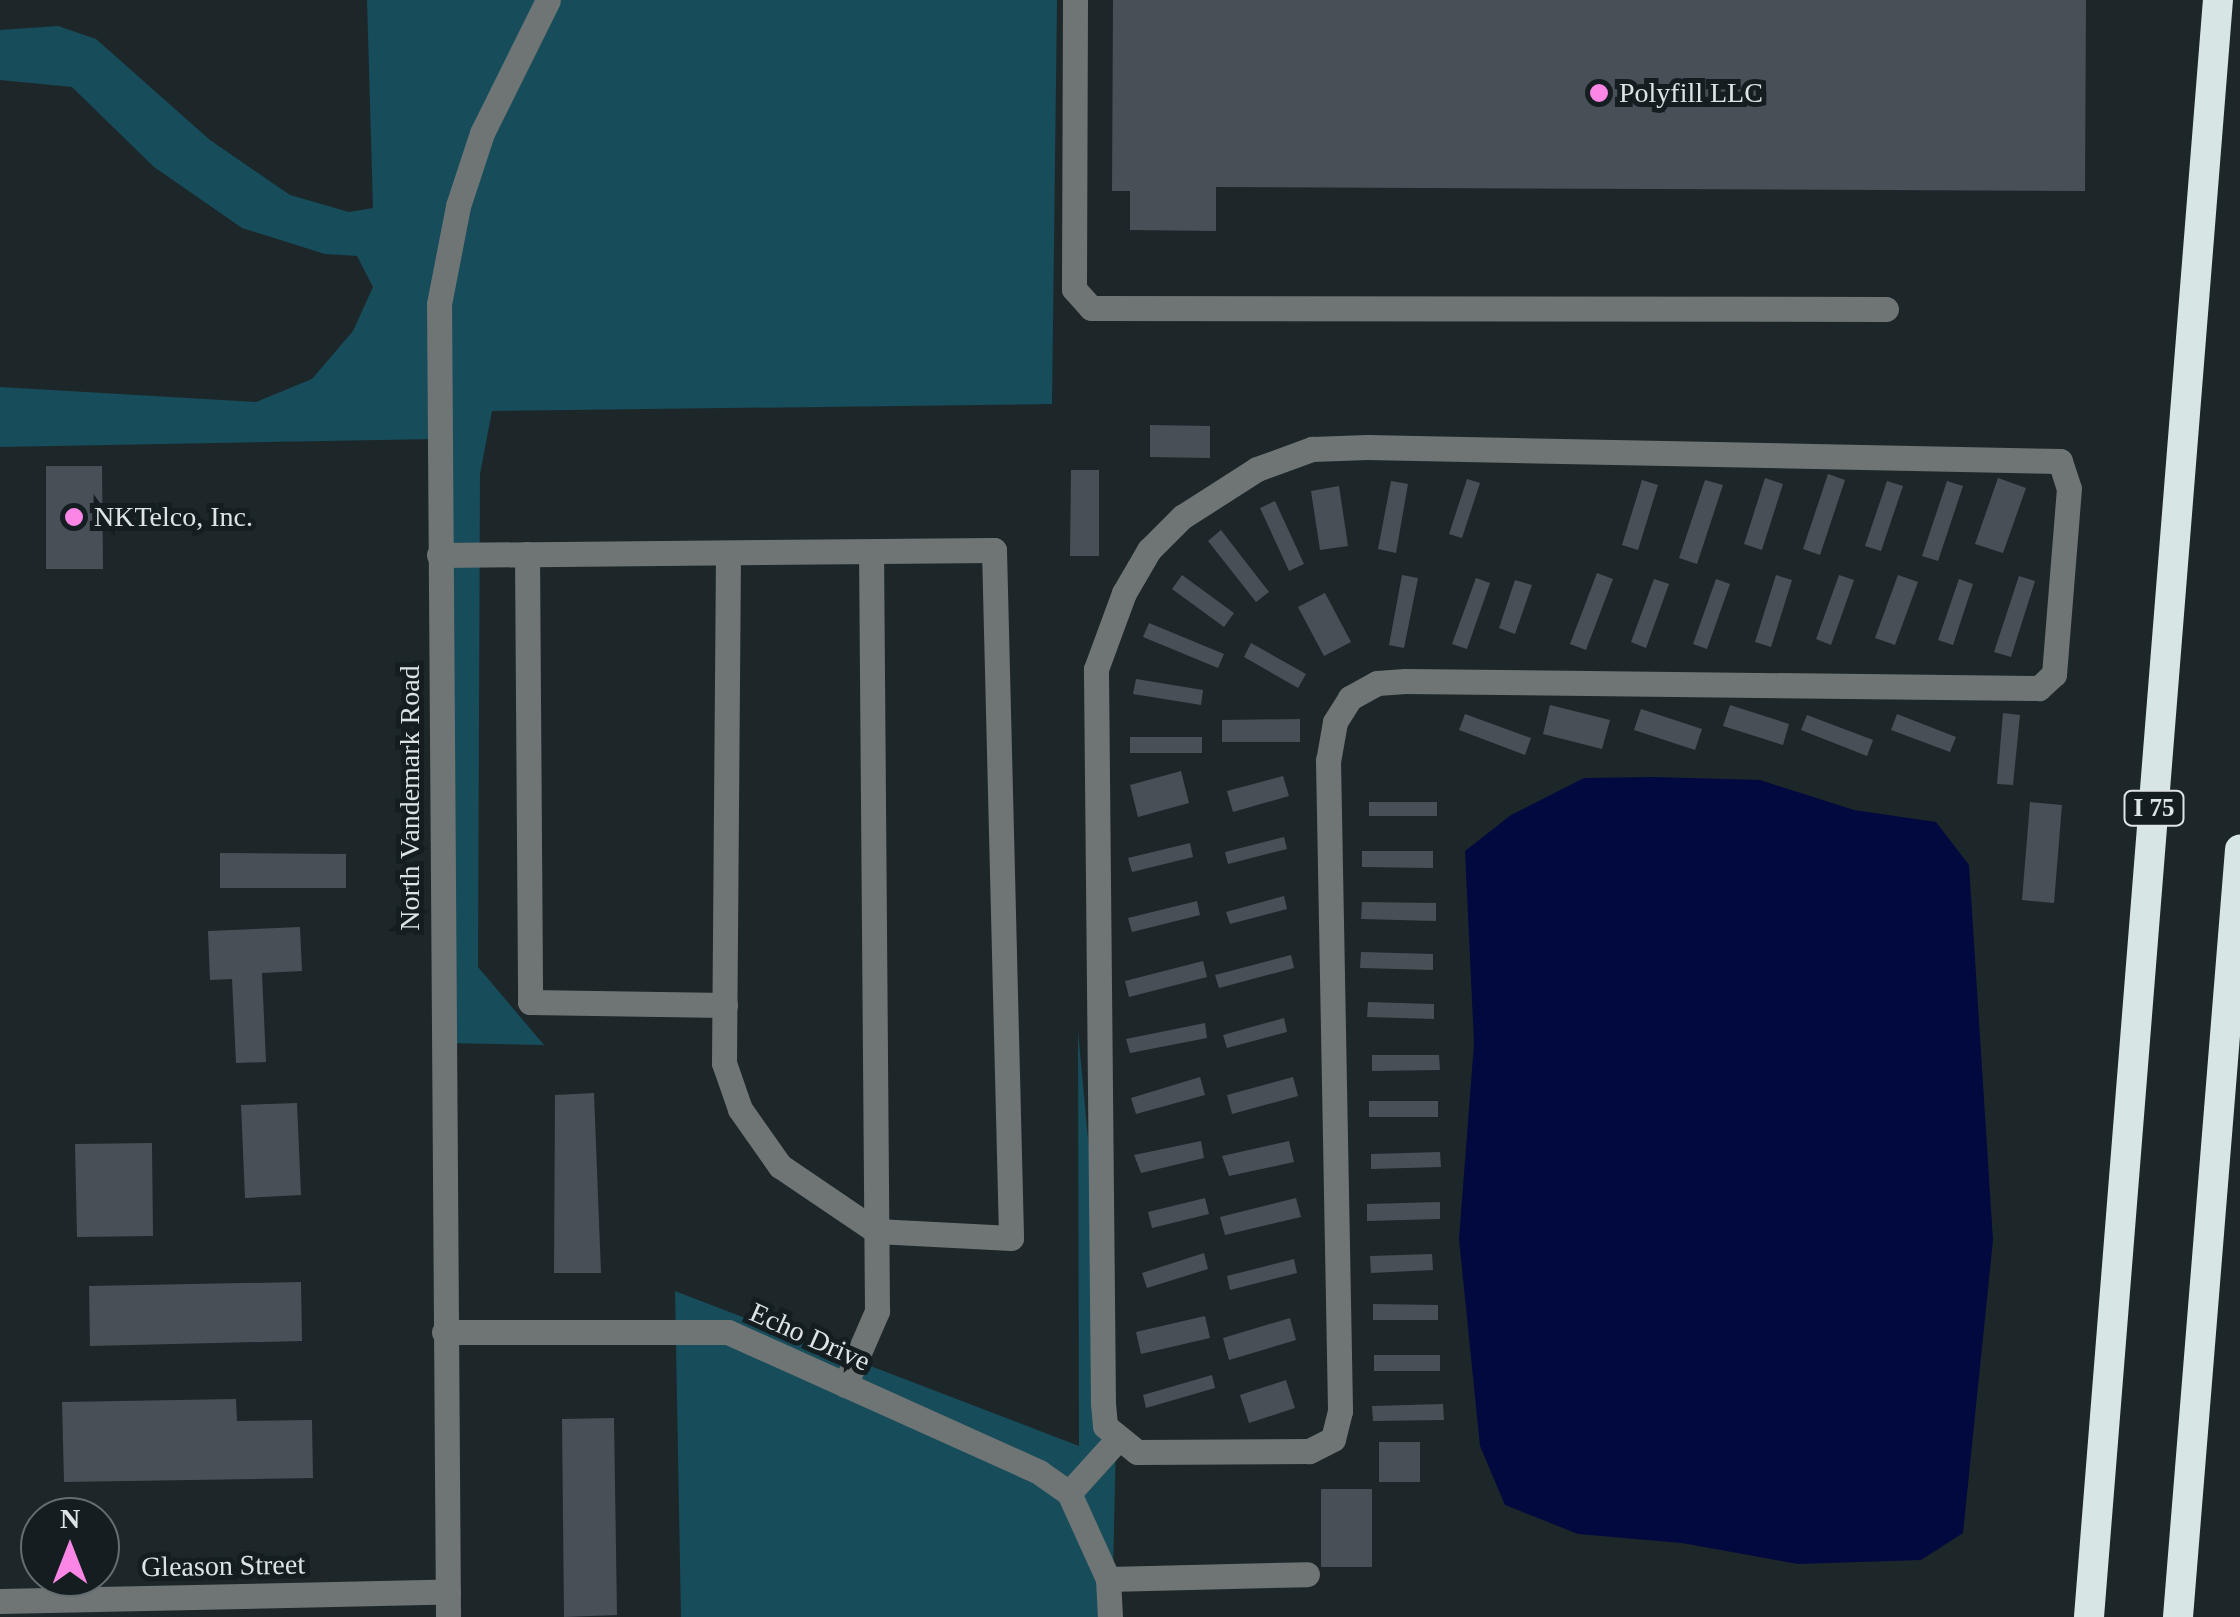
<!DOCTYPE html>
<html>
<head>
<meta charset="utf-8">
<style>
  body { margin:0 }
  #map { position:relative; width:2240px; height:1617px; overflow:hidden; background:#1d272a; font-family:Georgia,serif }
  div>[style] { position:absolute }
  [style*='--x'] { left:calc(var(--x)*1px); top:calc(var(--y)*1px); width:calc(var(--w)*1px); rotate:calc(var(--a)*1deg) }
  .green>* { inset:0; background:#174c5a }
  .water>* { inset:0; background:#01093f }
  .building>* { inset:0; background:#475056 }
  .minor>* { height:25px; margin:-12.5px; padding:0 12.5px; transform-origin:12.5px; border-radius:12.5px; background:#6f7575 }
  .highway>* { height:30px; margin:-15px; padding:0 15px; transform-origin:15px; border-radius:15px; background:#d7e6e5 }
  .dots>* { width:28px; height:28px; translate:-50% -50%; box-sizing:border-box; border:5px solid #141e21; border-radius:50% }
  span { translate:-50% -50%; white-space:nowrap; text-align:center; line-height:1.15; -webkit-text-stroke:10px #141e21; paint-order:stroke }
  .shield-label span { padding:2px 8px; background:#141e21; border:2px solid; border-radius:8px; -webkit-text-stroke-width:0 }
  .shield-label { font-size:25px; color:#dee4e6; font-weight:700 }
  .poi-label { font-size:28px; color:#dee4e6 }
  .left { translate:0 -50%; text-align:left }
  .street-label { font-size:28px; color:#dee4e6 }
  .north { position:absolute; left:20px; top:1497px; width:100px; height:100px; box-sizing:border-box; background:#141e21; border:2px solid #656d70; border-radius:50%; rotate:0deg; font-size:28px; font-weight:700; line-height:40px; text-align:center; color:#dee4e6 }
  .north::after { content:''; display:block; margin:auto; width:35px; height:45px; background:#fb86e5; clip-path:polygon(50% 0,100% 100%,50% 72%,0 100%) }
</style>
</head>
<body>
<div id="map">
  <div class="green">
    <i style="clip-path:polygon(367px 0,1057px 0,1052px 404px,492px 411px,480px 474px,478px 967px,544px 1045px,442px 1043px,437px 439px,0 447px,0 387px,256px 402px,312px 379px,353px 331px,373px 287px,357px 256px,325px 254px,242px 228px,154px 167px,72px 87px,0 80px,0 30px,58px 26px,96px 39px,210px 140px,290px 195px,349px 212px,373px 208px)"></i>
    <i style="clip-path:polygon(1078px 1031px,1116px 1440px,1112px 1617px,681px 1617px,675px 1291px,1079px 1446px)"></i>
  </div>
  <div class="water">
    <i style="clip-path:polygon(1653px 777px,1760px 780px,1854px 810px,1936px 822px,1969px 865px,1993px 1240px,1963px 1533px,1921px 1560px,1798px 1564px,1682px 1543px,1578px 1534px,1505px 1505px,1480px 1446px,1459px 1239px,1474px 1043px,1465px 851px,1511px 815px,1584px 778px)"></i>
  </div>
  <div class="building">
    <i style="clip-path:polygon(1113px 0,2086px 0,2085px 191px,1216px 187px,1216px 231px,1130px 230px,1130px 191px,1112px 191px)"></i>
    <i style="clip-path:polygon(1150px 425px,1210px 426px,1210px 458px,1150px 457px)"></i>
    <i style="clip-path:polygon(46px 466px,102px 466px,103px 569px,46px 569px)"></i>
    <i style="clip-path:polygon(1071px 470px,1099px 470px,1099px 556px,1070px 556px)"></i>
    <i style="clip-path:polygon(1828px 474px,1845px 480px,1820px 555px,1803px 549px)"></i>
    <i style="clip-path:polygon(1765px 478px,1783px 484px,1762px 550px,1744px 544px)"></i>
    <i style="clip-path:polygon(1998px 478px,2026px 488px,2003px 553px,1975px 544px)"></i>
    <i style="clip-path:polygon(1467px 479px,1480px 483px,1462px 538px,1449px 534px)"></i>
    <i style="clip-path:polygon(1642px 480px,1658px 485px,1638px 550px,1622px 545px)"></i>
    <i style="clip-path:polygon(1705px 480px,1723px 485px,1697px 564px,1679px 558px)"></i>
    <i style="clip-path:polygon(1391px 481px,1408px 484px,1396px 553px,1378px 549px)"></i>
    <i style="clip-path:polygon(1887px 481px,1903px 486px,1881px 551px,1865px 546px)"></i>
    <i style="clip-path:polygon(1947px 481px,1963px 486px,1938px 561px,1922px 556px)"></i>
    <i style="clip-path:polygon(1339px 486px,1348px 546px,1320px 550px,1311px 491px)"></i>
    <i style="clip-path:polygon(1275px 501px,1304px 564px,1289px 571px,1260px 508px)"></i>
    <i style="clip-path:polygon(1221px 530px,1269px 592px,1256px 602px,1208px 541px)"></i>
    <i style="clip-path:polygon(1597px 573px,1613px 579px,1586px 650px,1570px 644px)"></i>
    <i style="clip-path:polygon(1182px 575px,1234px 613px,1224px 627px,1172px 589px)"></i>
    <i style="clip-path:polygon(1402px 575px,1418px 578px,1404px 648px,1389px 645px)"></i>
    <i style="clip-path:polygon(1776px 575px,1792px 580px,1771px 647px,1755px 642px)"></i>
    <i style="clip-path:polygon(1839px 575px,1854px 580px,1831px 645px,1816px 639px)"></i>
    <i style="clip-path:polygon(1898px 575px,1918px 582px,1895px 645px,1875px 638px)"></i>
    <i style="clip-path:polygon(2019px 576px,2035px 581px,2011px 657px,1994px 652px)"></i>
    <i style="clip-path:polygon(1476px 578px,1490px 583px,1467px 649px,1452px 644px)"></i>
    <i style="clip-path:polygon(1654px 579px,1669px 584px,1646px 648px,1631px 642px)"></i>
    <i style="clip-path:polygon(1716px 579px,1730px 584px,1707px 649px,1693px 644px)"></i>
    <i style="clip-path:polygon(1959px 579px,1973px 584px,1953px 645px,1938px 640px)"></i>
    <i style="clip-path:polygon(1515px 580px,1532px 585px,1515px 634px,1499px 628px)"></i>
    <i style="clip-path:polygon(1325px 593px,1351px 642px,1324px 656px,1298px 607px)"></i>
    <i style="clip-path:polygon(1149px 623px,1224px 654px,1218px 668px,1143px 637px)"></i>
    <i style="clip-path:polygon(1251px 643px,1306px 674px,1298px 688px,1244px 657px)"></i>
    <i style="clip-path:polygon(1136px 679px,1203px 690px,1201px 705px,1133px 694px)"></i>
    <i style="clip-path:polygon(1550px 705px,1610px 720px,1602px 749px,1543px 734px)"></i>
    <i style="clip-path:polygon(1730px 705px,1789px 724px,1783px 745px,1723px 726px)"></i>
    <i style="clip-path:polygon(1641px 709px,1702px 729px,1695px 750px,1634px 730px)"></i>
    <i style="clip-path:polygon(2003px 713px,2020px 715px,2013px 785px,1997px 784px)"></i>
    <i style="clip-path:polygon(1465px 714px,1531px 738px,1525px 755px,1459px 730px)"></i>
    <i style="clip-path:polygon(1897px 714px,1956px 737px,1950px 752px,1891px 730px)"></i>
    <i style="clip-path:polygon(1807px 715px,1873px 740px,1867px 756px,1801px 730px)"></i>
    <i style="clip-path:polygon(1300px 719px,1300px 742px,1222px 742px,1222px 720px)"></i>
    <i style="clip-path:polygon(1130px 737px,1202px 737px,1202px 753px,1130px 753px)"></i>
    <i style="clip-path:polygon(1181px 771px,1189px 803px,1138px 817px,1130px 785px)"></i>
    <i style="clip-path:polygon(1283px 776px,1289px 796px,1233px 812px,1227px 791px)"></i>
    <i style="clip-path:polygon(1369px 802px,1437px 802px,1437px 816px,1369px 816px)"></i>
    <i style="clip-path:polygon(2030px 802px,2062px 805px,2054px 903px,2022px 900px)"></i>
    <i style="clip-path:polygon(1284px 837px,1287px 849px,1228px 864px,1225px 852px)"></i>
    <i style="clip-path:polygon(1190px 843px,1193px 857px,1132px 872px,1128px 858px)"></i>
    <i style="clip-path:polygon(1362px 851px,1433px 851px,1433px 868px,1362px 867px)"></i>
    <i style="clip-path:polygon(220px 853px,346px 854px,346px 888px,220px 888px)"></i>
    <i style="clip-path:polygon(1284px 896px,1287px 909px,1230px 924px,1226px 912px)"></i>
    <i style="clip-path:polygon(1197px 901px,1200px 915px,1132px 932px,1128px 918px)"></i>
    <i style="clip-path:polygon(1362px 902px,1436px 903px,1436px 921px,1361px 919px)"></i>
    <i style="clip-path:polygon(300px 927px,302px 971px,262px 973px,266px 1062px,236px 1063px,232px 979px,210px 980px,208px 931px)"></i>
    <i style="clip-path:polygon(1361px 952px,1433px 954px,1433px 970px,1360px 968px)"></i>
    <i style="clip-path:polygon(1291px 955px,1294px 968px,1219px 988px,1215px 975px)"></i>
    <i style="clip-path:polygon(1203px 961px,1207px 977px,1129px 997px,1125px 981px)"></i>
    <i style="clip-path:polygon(1368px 1002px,1434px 1004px,1434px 1019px,1367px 1017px)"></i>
    <i style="clip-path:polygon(1284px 1018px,1287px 1032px,1227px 1048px,1223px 1035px)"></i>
    <i style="clip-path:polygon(1205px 1023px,1207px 1038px,1130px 1053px,1126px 1039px)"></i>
    <i style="clip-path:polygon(1372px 1055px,1439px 1055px,1440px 1070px,1372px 1071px)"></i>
    <i style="clip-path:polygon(1200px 1077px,1205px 1095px,1136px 1114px,1131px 1098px)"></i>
    <i style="clip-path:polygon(1293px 1077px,1298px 1096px,1232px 1114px,1227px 1095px)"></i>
    <i style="clip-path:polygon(594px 1093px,601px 1273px,554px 1273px,555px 1095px)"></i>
    <i style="clip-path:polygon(1369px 1101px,1438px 1101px,1438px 1117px,1369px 1117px)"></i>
    <i style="clip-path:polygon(297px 1103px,301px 1195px,245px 1198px,241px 1105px)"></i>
    <i style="clip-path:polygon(1201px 1141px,1204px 1158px,1141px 1173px,1134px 1155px)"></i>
    <i style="clip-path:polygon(1289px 1141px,1294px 1162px,1229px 1176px,1222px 1156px)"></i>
    <i style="clip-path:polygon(152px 1143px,153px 1236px,77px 1237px,75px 1144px)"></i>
    <i style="clip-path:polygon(1440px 1152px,1441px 1167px,1371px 1169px,1371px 1154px)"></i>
    <i style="clip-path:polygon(1205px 1198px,1209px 1214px,1152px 1228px,1148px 1212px)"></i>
    <i style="clip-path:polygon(1296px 1198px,1301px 1217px,1225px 1235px,1220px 1217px)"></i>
    <i style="clip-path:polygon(1440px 1202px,1440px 1219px,1367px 1221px,1367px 1204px)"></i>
    <i style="clip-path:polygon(1204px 1253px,1208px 1269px,1147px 1288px,1142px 1273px)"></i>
    <i style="clip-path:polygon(1432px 1254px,1433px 1270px,1371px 1273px,1370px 1256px)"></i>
    <i style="clip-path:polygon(1294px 1259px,1297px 1273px,1230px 1290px,1227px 1276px)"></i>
    <i style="clip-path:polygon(301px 1282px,302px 1341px,90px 1346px,89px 1286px)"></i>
    <i style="clip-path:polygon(1373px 1304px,1438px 1305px,1438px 1320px,1373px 1320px)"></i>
    <i style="clip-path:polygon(1205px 1316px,1210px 1338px,1141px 1354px,1136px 1332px)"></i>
    <i style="clip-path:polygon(1290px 1318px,1296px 1340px,1229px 1360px,1223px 1338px)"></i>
    <i style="clip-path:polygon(1374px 1355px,1440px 1355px,1440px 1371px,1374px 1371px)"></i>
    <i style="clip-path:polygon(1212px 1375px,1215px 1388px,1146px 1408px,1143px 1395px)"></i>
    <i style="clip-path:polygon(1286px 1380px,1295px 1408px,1249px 1423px,1240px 1395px)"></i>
    <i style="clip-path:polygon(236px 1399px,237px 1421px,312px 1420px,313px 1478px,64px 1482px,62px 1402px)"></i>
    <i style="clip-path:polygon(1443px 1404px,1444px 1420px,1373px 1421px,1372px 1406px)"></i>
    <i style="clip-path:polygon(614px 1418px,617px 1615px,564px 1617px,562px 1419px)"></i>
    <i style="clip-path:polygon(1379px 1442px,1420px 1442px,1420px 1482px,1379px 1482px)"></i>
    <i style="clip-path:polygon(1321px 1489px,1372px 1489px,1372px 1567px,1321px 1567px)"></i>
  </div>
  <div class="minor">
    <i style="--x:1075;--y:0;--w:289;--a:90.2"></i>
    <i style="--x:1074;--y:289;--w:25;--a:48"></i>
    <i style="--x:1091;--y:308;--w:795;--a:0.07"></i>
    <i style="--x:1367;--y:447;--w:693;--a:1.16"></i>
    <i style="--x:2060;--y:461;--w:28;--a:72"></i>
    <i style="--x:2069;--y:488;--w:187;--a:94.6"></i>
    <i style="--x:2054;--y:674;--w:21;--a:137"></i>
    <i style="--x:2039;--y:688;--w:634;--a:-179.37"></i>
    <i style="--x:1405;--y:681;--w:28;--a:176"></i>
    <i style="--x:1377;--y:683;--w:31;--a:151"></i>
    <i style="--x:1350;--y:698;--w:28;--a:122"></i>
    <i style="--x:1335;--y:722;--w:39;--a:100"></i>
    <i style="--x:1328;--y:760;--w:651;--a:88.94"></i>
    <i style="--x:1340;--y:1411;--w:29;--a:104"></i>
    <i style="--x:1333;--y:1439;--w:27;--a:153"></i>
    <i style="--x:1309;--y:1451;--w:172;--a:179.7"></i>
    <i style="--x:1137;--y:1452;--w:41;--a:-140.9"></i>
    <i style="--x:1105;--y:1426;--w:23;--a:-95"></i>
    <i style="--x:1103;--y:1403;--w:734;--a:-90.55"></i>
    <i style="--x:1096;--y:669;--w:81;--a:-69.8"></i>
    <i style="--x:1124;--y:593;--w:50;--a:-59.8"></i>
    <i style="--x:1149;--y:550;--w:47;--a:-45"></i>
    <i style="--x:1182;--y:517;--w:89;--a:-32.6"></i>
    <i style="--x:1257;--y:469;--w:59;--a:-20"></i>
    <i style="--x:1312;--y:449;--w:55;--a:-2.1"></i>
    <i style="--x:527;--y:554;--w:448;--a:89.6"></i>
    <i style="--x:530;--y:1002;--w:195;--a:0.9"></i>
    <i style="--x:439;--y:555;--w:555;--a:-0.52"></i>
    <i style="--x:994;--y:550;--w:688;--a:88.58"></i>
    <i style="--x:1011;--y:1238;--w:135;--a:-177"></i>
    <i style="--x:876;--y:1231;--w:116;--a:-145.9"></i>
    <i style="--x:780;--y:1166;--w:70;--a:-125.1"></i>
    <i style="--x:740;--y:1109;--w:49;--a:-109.2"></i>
    <i style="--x:724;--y:1063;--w:510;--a:-89.55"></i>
    <i style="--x:444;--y:1332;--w:284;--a:0"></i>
    <i style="--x:728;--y:1332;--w:341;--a:24.2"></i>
    <i style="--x:1039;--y:1472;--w:37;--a:35"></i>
    <i style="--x:1069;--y:1493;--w:94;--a:65.6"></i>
    <i style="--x:1108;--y:1579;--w:38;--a:87"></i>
    <i style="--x:845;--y:1385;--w:81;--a:-66.6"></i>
    <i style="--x:877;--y:1311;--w:759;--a:-90.45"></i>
    <i style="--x:1069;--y:1493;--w:70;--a:-47.9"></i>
    <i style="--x:1108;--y:1579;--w:199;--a:-1.4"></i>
    <i style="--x:0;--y:1601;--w:448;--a:-1.2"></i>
    <i style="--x:448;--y:1617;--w:1313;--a:-90.39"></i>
    <i style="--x:439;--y:304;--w:100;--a:-79"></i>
    <i style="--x:458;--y:206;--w:77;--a:-71.8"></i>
    <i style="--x:482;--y:133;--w:148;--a:-63.6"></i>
  </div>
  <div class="highway">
    <i style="--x:2089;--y:1617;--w:1622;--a:-85.44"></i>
    <i style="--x:2178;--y:1617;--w:770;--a:-85.38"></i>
  </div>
  <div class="dots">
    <i style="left:1599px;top:93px;background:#fb86e5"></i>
    <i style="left:74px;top:517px;background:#fb86e5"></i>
  </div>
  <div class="shield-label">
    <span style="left:2154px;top:808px">I 75</span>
  </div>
  <div class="poi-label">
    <span class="left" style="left:1619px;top:93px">Polyfill LLC</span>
    <span class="left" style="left:94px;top:517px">NKTelco, Inc.</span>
  </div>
  <div class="street-label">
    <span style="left:410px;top:798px;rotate:-90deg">North Vandemark Road</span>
    <span style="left:810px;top:1337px;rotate:24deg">Echo Drive</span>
    <span style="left:223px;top:1566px;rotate:-1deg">Gleason Street</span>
  </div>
  <div class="north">N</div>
</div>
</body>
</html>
